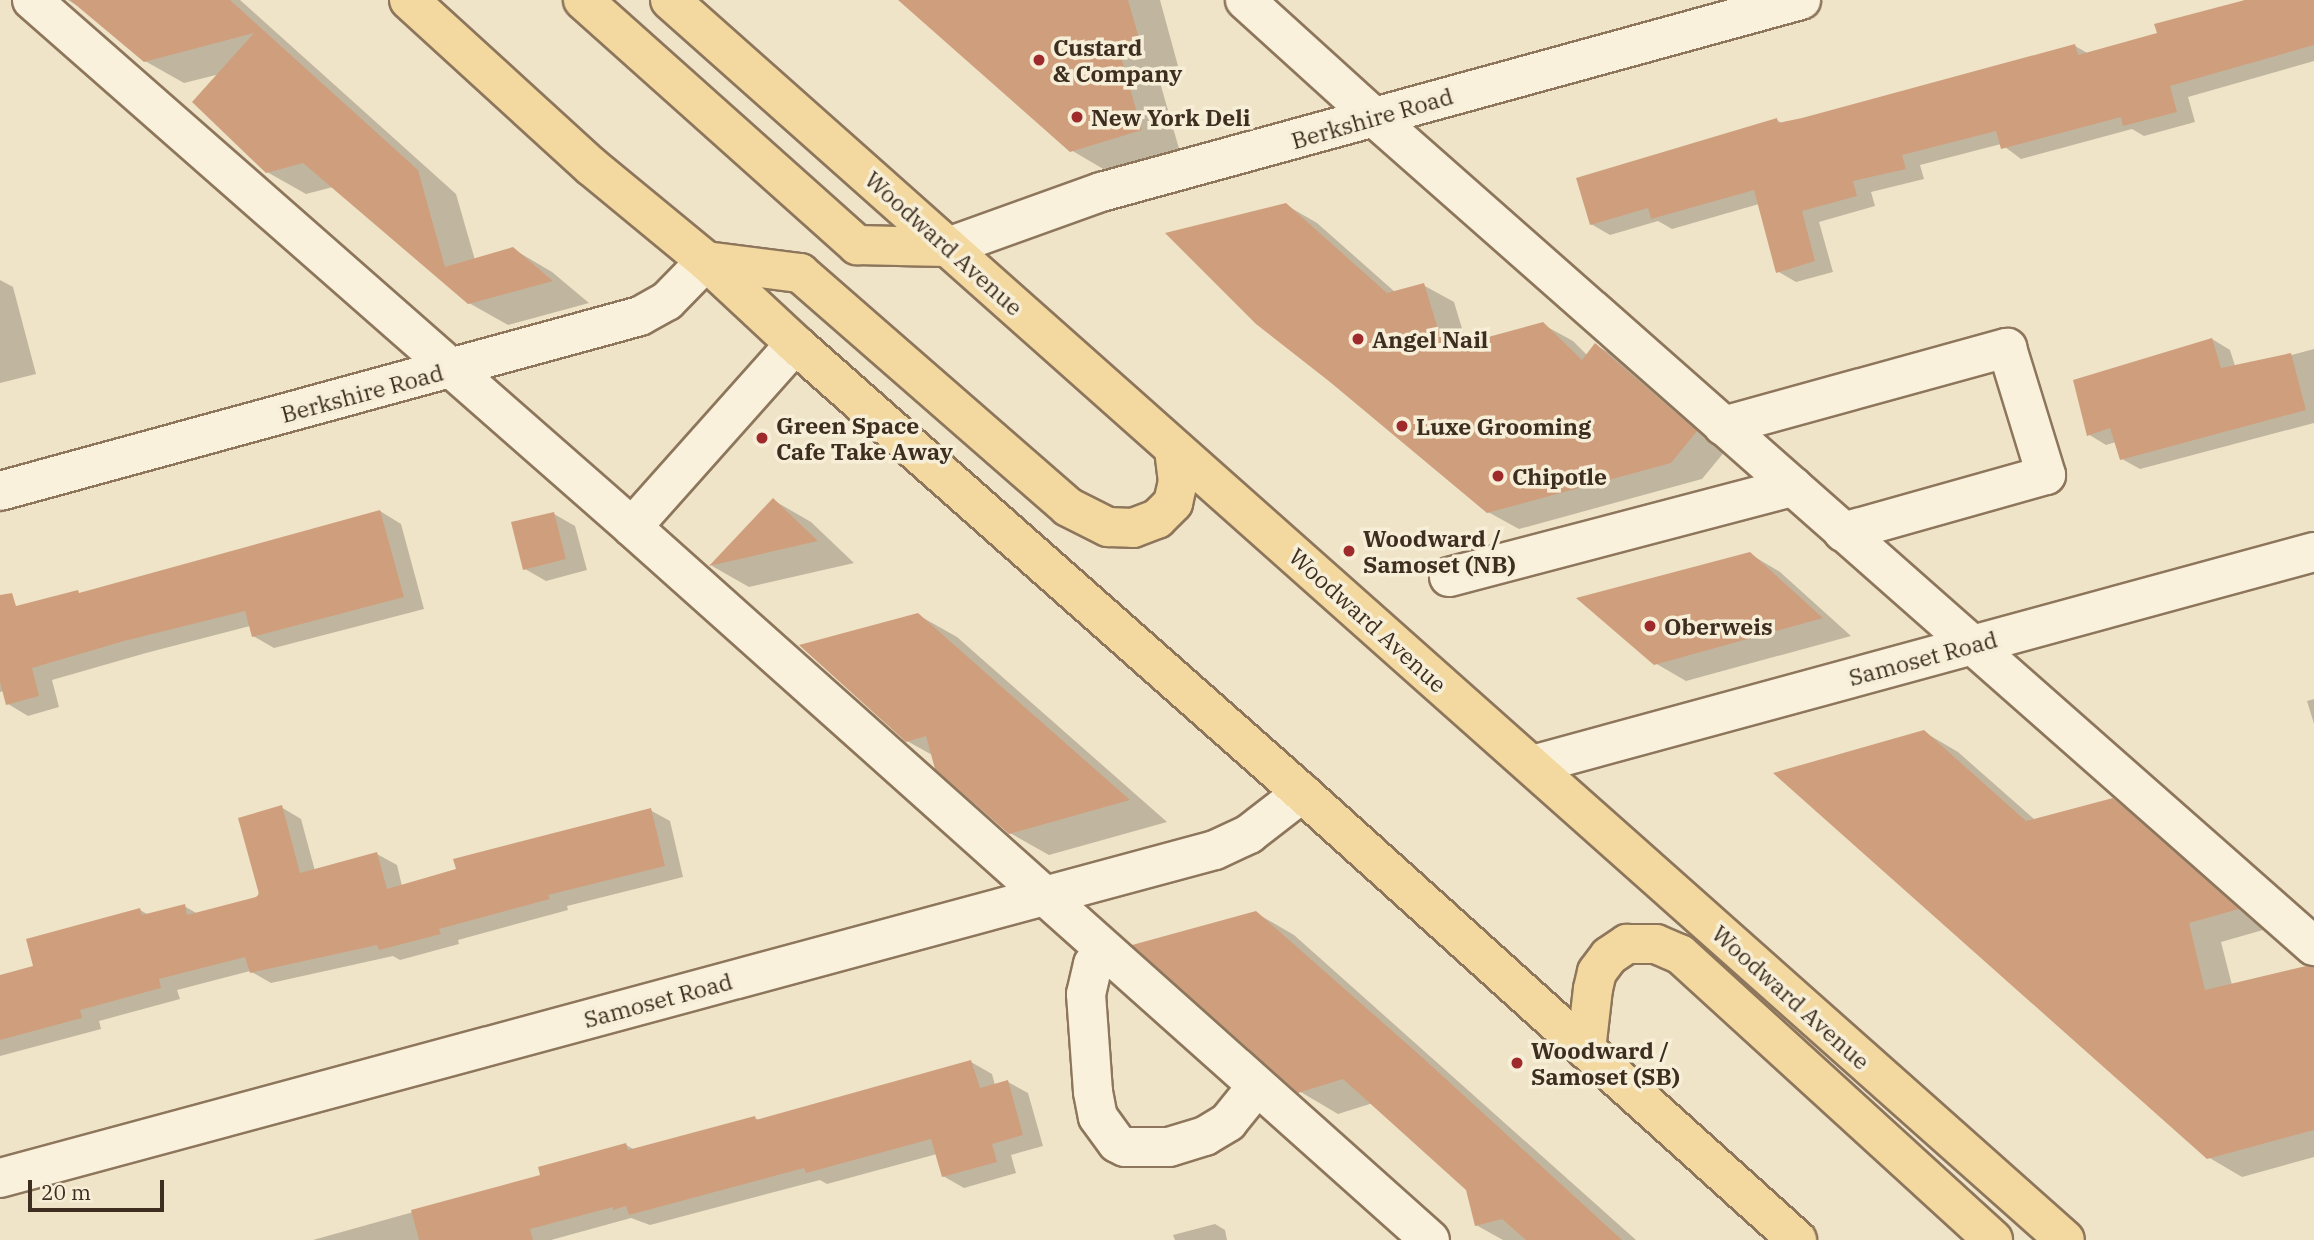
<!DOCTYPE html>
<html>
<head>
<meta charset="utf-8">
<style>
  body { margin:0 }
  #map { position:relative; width:2314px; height:1240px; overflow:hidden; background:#f0e4c8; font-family:"IBM Plex Serif",serif }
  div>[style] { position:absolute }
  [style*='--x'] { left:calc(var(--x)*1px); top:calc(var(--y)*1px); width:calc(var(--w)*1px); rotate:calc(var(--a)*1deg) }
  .shadow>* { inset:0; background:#0003 }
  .building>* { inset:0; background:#cf9f7d }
  .roads { filter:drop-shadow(2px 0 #8d765c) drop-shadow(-2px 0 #8d765c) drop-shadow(0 2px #8d765c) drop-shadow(0 -2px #8d765c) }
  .minor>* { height:38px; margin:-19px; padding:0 19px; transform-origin:19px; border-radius:19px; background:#faf1dc }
  .major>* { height:38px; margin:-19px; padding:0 19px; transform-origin:19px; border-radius:19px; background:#f3d9a0 }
  .dots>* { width:19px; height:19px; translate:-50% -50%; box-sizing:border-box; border:4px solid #f7eed8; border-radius:50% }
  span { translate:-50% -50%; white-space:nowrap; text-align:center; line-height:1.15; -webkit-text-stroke:7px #f7eed8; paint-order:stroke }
  .poi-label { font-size:23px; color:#3d2e20; font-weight:700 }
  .left { translate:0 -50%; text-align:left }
  .street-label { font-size:23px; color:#3d2e20 }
  .scale { position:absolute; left:28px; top:1180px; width:136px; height:32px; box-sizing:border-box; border:4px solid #3d2e20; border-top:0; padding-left:9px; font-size:21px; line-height:24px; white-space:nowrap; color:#3d2e20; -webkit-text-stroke:5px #f7eed8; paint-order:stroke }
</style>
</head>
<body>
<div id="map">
  <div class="shadow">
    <i style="clip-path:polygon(68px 0,240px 0,456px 194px,475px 260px,513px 249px,552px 272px,589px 303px,508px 325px,469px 303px,333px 187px,306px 194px,267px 172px,220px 74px,184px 83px,145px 61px,86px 11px)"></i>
    <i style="clip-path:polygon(901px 0,1160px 0,1178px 66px,1157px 72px,1180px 152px,1110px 173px,1071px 150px)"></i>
    <i style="clip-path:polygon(2245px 0,2314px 0,2314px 61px,2188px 97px,2195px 122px,2144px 136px,2132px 129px,2021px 159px,2001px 144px,1920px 165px,1924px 179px,1871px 192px,1875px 206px,1819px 222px,1833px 272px,1796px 282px,1777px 271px,1759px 204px,1672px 229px,1658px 221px,1610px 235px,1591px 224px,1777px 120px,1783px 124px,2075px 46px,2089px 54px,2159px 34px)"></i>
    <i style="clip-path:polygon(1286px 205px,1317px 223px,1395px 292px,1423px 285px,1454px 302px,1467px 345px,1542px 324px,1573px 341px,1588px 356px,1595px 345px,1626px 362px,1726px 450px,1702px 479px,1519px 529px,1488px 512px)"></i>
    <i style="clip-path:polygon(0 280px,13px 287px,36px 374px,0 383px)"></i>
    <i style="clip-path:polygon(2212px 339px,2230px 350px,2235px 366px,2255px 365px,2314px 349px,2314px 423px,2140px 469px,2122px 459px,2116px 442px,2106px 445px,2088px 434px)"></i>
    <i style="clip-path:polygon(773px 500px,811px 522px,854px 563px,749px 587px,712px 566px)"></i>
    <i style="clip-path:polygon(380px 511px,401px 524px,424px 609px,274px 648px,253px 636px,250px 626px,146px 653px,52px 680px,59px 707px,28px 716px,8px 704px,4px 691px,0 692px,0 613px,135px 580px)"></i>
    <i style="clip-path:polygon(554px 514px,575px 526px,587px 570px,546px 581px,525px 569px)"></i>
    <i style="clip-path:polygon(1750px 554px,1780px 572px,1851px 636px,1686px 681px,1655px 663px)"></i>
    <i style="clip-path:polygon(918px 615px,957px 637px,1167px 822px,1049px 855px,1010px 833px,934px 756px,907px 741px)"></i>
    <i style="clip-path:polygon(2314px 699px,2314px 724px,2307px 701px)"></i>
    <i style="clip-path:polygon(1924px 732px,1958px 752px,2035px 820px,2113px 800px,2147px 820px,2270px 928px,2221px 942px,2232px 985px,2314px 975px,2314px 1157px,2242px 1177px,2208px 1157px)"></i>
    <i style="clip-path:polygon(281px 807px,301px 819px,315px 871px,377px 854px,397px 865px,402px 886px,650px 810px,670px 821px,683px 877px,567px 906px,568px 910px,458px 940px,459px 944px,400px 960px,393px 956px,271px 983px,250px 971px,177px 990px,180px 999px,99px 1021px,101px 1029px,0 1056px,0 976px,35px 967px,140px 910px,149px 915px,184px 906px,198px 914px,257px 899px)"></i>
    <i style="clip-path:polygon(1256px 913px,1294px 935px,1636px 1240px,1503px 1240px,1476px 1225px,1468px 1189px,1373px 1103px,1338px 1114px,1299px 1091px)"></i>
    <i style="clip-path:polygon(971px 1062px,992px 1074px,995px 1085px,1008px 1082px,1028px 1093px,1043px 1146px,1011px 1155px,1016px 1173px,964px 1188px,943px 1176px,937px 1154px,827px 1184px,820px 1180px,650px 1225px,631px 1218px,551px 1240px,313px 1240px,542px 1176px,626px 1145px,635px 1150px,755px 1118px,759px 1120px)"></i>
    <i style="clip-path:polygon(1215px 1224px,1225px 1230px,1227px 1240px,1175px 1240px,1173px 1235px)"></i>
  </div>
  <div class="building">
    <i style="clip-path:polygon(70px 0,230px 0,418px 170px,445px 267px,513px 247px,553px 281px,468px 304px,303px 163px,266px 173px,192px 102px,254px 33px,144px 62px)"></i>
    <i style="clip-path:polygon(898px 0,1128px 0,1141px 45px,1119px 50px,1142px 130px,1070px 152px)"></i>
    <i style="clip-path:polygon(2245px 0,2314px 0,2314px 45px,2170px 86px,2177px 112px,2123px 126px,2121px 117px,2001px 149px,1996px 131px,1902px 155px,1906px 169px,1853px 181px,1857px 196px,1802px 211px,1815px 261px,1776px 273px,1754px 190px,1651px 219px,1648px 208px,1590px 225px,1576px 178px,1777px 118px,1778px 123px,1802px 118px,2075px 44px,2078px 55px,2157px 33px,2154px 24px)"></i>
    <i style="clip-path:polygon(1286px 203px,1387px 293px,1424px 283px,1444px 349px,1543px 322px,1582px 360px,1595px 343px,1697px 431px,1671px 463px,1487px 513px,1330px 382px,1256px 324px,1165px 233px)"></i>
    <i style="clip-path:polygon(2212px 338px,2221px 368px,2291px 353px,2306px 410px,2120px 460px,2110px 428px,2087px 436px,2073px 380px)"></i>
    <i style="clip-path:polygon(773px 498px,818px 541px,709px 566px)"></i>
    <i style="clip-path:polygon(380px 510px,404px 597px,252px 637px,245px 611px,124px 641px,32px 668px,39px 696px,6px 705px,0 682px,0 595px,12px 593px,16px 606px,78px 590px,79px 593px)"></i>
    <i style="clip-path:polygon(554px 512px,566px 559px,523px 570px,511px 522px)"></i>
    <i style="clip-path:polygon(1750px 552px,1823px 618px,1654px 665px,1576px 598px)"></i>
    <i style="clip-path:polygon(918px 613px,1130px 800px,1009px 834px,935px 769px,926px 736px,906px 742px,799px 645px)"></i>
    <i style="clip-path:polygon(1924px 730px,2026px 821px,2113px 798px,2239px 909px,2189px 923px,2205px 990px,2306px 966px,2314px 967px,2314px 1130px,2207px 1159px,1773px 773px)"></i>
    <i style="clip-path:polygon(282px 805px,300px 873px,377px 852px,387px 889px,456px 869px,453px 859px,651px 808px,665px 866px,548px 895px,550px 899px,439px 929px,441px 934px,379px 950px,377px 945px,250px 973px,245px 957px,159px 979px,161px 988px,80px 1010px,82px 1018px,0 1040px,0 975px,33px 966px,26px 939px,140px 908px,142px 915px,185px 904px,187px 915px,256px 897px,259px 894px,238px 818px)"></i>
    <i style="clip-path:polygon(1256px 911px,1423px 1058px,1622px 1240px,1526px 1240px,1502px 1219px,1475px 1226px,1466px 1190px,1343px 1079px,1298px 1093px,1132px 945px)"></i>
    <i style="clip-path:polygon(971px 1060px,980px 1088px,1008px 1080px,1023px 1135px,992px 1144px,997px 1162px,942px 1177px,931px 1139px,806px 1173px,804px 1168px,629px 1215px,626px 1206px,613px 1210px,613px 1207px,530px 1229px,533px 1240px,419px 1240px,411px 1210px,540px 1175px,538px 1167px,626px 1143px,628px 1150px,755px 1116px,756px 1120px)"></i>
  </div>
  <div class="roads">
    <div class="minor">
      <i style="--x:32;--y:0;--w:799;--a:41.29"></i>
      <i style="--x:632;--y:527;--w:1070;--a:41.78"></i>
      <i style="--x:1245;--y:0;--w:176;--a:42.2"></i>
      <i style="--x:1375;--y:118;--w:1252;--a:41.41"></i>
      <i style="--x:948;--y:247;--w:163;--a:-19.8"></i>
      <i style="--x:1101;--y:192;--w:726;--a:-15.34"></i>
      <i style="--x:1723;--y:426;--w:295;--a:-15.4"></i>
      <i style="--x:2007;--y:348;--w:133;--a:72.9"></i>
      <i style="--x:2046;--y:475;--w:211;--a:164.3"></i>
      <i style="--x:0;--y:491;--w:663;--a:-15.29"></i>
      <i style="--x:640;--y:316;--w:31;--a:-29"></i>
      <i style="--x:667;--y:301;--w:56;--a:-45.7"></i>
      <i style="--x:632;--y:527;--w:245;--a:-48.3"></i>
      <i style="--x:1449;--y:577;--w:356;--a:-14.7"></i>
      <i style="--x:1532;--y:765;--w:810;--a:-15.24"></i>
      <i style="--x:1110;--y:955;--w:19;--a:152"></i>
      <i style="--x:1093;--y:964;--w:31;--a:103"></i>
      <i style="--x:1086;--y:994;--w:98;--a:85.9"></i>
      <i style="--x:1093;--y:1092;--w:25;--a:79"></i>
      <i style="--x:1098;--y:1117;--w:32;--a:54"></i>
      <i style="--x:1117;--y:1143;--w:9;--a:27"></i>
      <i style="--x:1125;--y:1147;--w:44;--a:0"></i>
      <i style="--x:1169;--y:1147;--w:38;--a:-17"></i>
      <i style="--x:1205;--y:1136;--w:27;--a:-31"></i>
      <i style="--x:1228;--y:1122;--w:46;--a:-51.1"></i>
      <i style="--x:0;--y:1178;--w:1258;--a:-15.11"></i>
      <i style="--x:1215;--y:850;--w:38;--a:-25"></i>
      <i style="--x:1249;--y:834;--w:67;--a:-37.7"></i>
    </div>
    <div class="major">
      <i style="--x:409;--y:0;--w:248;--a:42.4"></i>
      <i style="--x:592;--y:167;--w:148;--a:39.5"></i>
      <i style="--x:706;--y:261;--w:122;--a:43"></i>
      <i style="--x:795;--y:344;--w:677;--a:41.53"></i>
      <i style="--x:1302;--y:793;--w:667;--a:42.08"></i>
      <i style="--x:583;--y:0;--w:368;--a:41.8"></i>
      <i style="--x:857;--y:245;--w:91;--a:1.3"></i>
      <i style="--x:670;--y:0;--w:1866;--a:41.63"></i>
      <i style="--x:706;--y:261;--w:95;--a:7.3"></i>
      <i style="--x:800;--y:273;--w:356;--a:41.1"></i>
      <i style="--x:1068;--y:507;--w:45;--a:26.6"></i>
      <i style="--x:1108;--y:527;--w:25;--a:2"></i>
      <i style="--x:1133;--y:528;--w:26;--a:-21"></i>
      <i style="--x:1157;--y:519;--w:23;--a:-45"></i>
      <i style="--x:1173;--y:503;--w:22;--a:-77"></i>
      <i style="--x:1178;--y:482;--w:34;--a:-97"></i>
      <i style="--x:1586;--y:1050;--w:61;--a:-83.5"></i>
      <i style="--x:1593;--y:989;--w:17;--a:-77"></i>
      <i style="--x:1597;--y:972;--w:20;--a:-53"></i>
      <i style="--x:1609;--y:956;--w:22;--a:-34"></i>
      <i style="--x:1627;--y:944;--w:29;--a:0"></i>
      <i style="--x:1656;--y:944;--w:26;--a:23"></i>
      <i style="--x:1680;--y:954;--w:424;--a:42.4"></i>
    </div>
  </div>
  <div class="dots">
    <i style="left:1039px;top:60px;background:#9e2a2b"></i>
    <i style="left:1077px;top:117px;background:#9e2a2b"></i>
    <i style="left:1358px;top:339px;background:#9e2a2b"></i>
    <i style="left:1402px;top:426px;background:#9e2a2b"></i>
    <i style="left:762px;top:438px;background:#9e2a2b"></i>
    <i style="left:1498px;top:476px;background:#9e2a2b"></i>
    <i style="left:1349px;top:551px;background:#9e2a2b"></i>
    <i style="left:1650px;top:626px;background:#9e2a2b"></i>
    <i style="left:1517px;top:1063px;background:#9e2a2b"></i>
  </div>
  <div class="poi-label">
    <span class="left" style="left:1053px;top:60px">Custard<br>&amp; Company</span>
    <span class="left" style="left:1091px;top:117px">New York Deli</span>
    <span class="left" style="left:1372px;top:339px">Angel Nail</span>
    <span class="left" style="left:776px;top:438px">Green Space<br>Cafe Take Away</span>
    <span class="left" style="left:1416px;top:426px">Luxe Grooming</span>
    <span class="left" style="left:1512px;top:476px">Chipotle</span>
    <span class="left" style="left:1363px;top:551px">Woodward /<br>Samoset (NB)</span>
    <span class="left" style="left:1664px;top:626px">Oberweis</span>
    <span class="left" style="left:1531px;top:1063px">Woodward /<br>Samoset (SB)</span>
  </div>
  <div class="street-label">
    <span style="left:1372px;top:118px;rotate:-16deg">Berkshire Road</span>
    <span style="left:944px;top:243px;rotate:42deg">Woodward Avenue</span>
    <span style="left:362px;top:393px;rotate:-15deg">Berkshire Road</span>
    <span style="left:1368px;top:620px;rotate:42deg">Woodward Avenue</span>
    <span style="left:1923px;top:658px;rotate:-15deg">Samoset Road</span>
    <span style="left:1791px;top:997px;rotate:42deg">Woodward Avenue</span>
    <span style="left:658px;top:1000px;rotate:-15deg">Samoset Road</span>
  </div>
  <div class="scale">20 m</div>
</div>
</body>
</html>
